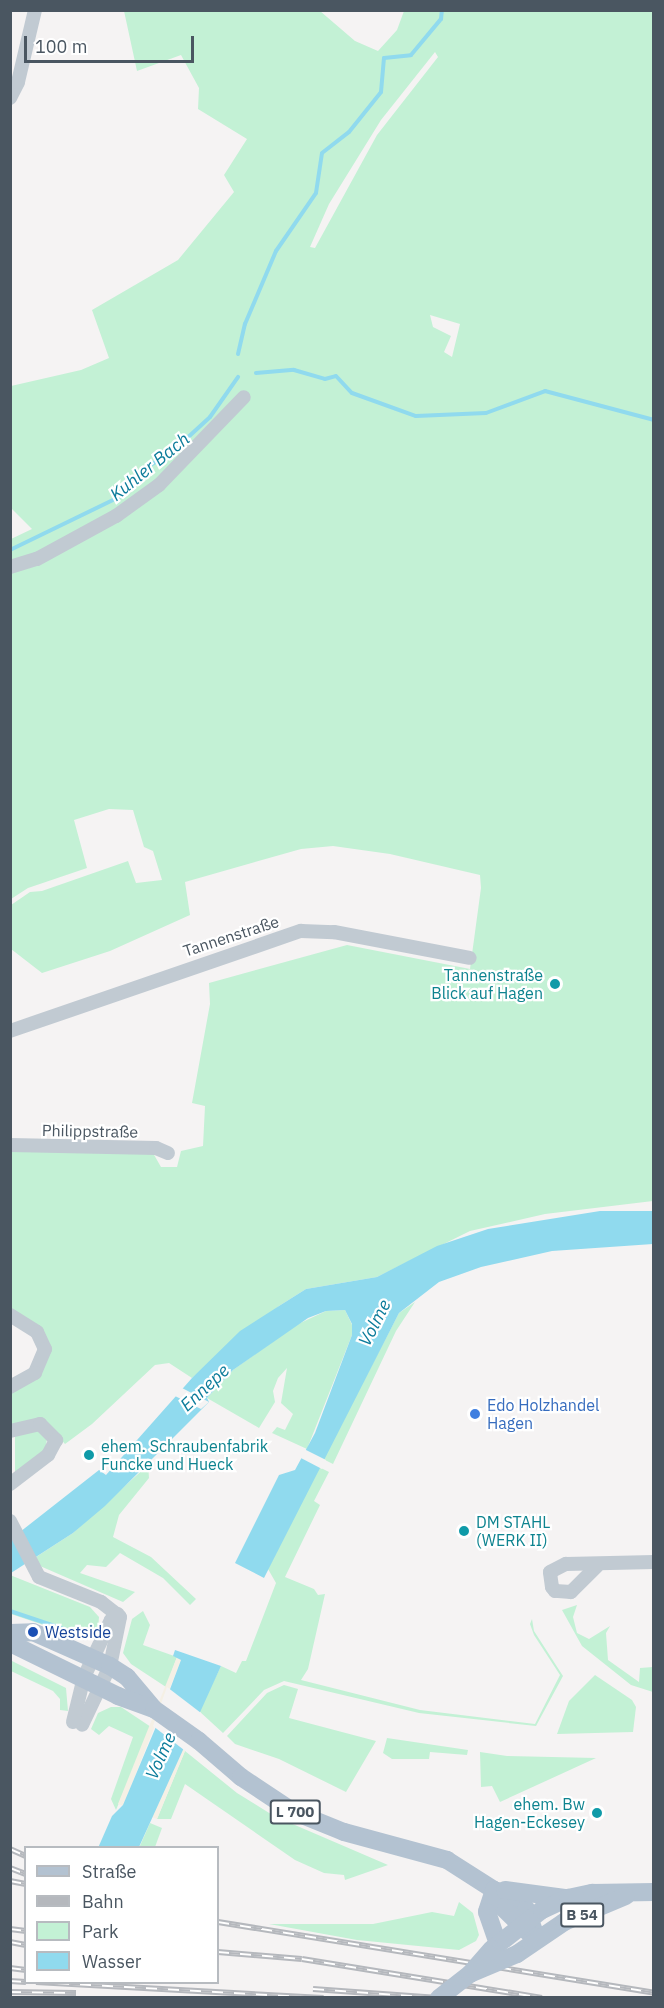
<!DOCTYPE html>
<html>
<head>
<meta charset="utf-8">
<style>
  body { margin:0 }
  #map { position:relative; width:664px; height:2008px; overflow:hidden; background:#f5f3f3; font-family:"IBM Plex Sans",sans-serif }
  div>[style] { position:absolute }
  [style*='--x'] { left:calc(var(--x)*1px); top:calc(var(--y)*1px); width:calc(var(--w)*1px); rotate:calc(var(--a)*1deg) }
  .green>* { inset:0; background:#c3f1d5 }
  .sand>* { inset:0; background:#f5f0e5 }
  .water>* { inset:0; background:#90daee }
  .pier>* { inset:0; background:#f5f3f3 }
  .stream>* { height:4px; margin:-2px; padding:0 2px; transform-origin:2px; border-radius:2px; background:#90daee }
  .minor>* { height:14px; margin:-7px; padding:0 7px; transform-origin:7px; border-radius:7px; background:#c1cad2 }
  .major>* { height:18px; margin:-9px; padding:0 9px; transform-origin:9px; border-radius:9px; background:#b3c2d1 }
  .rail>* { height:6px; margin-top:-3px; transform-origin:0; background:repeating-linear-gradient(90deg,#fff 0 11px,#b5b8bd 0 22px); box-sizing:border-box; border-block:2px solid #b5b8bd }
  .major-bridge>* { height:18px; margin:-9px; padding:0 9px; transform-origin:9px; border-radius:9px; background:#b3c2d1 }
  .dots>* { width:16px; height:16px; translate:-50% -50%; box-sizing:border-box; border:3px solid #fff; border-radius:50% }
  span { translate:-50% -50%; white-space:nowrap; text-align:center; line-height:1.15; -webkit-text-stroke:4.5px #fff; paint-order:stroke }
  .shield-label span { padding:2px 4px; background:#fff; border:2px solid; border-radius:4px; -webkit-text-stroke-width:0 }
  .shield-label { font-size:15px; color:#4a5661; font-weight:700 }
  .street-label { font-size:16px; color:#4a5661 }
  .culture-label { font-size:16px; color:#0d838f }
  .right { translate:-100% -50%; text-align:right }
  .left { translate:0 -50%; text-align:left }
  .shop-label { font-size:16px; color:#366cbe }
  .transit-label { font-size:16px; color:#164399 }
  .water-label { font-size:18px; color:#0c7c9b; font-style:italic }
  .frame { position:absolute; inset:0; border:12px solid #4a5661; pointer-events:none }
  .legend { position:absolute; left:24px; top:1846px; width:195px; height:138px; box-sizing:border-box; background:#fff; border:2px solid #b7bbc0; margin:0; padding:8px 10px; list-style:none; font-size:18px; color:#4a5661 }
  .legend li { display:flex; align-items:center; gap:12px; height:30px }
  .legend b { width:30px; border:2px solid #b7bbc0 }
  .scale { position:absolute; left:24px; top:36px; width:170px; height:27px; box-sizing:border-box; border:3px solid #4a5661; border-top:0; padding-left:8px; font-size:18px; line-height:21px; white-space:nowrap; color:#4a5661; -webkit-text-stroke:4px #fff; paint-order:stroke }
</style>
</head>
<body>
<div id="map">
  <div class="green">
    <i style="clip-path:polygon(evenodd,124px 11px,320px 11px,355px 41px,378px 51px,397px 30px,404px 11px,653px 11px,653px 1201px,545px 1214px,470px 1231px,377px 1277px,306px 1289px,279px 1306px,192px 1378px,169px 1363px,155px 1365px,92px 1424px,65px 1444px,49px 1426px,11px 1426px,11px 1393px,46px 1364px,44px 1334px,11px 1309px,11px 1149px,153px 1153px,161px 1167px,177px 1167px,181px 1151px,203px 1146px,205px 1106px,192px 1103px,210px 1004px,209px 983px,347px 945px,470px 969px,481px 888px,480px 875px,390px 854px,333px 846px,301px 849px,185px 882px,190px 915px,110px 951px,42px 973px,11px 949px,11px 905px,30px 892px,42px 891px,128px 861px,136px 883px,162px 880px,153px 851px,144px 847px,133px 810px,109px 809px,74px 820px,87px 868px,28px 888px,11px 899px,11px 539px,32px 529px,11px 508px,11px 386px,81px 370px,109px 358px,92px 310px,178px 260px,234px 192px,224px 175px,247px 139px,198px 109px,199px 88px,181px 55px,137px 71px,124px 11px,435px 52px,438px 57px,377px 135px,315px 248px,310px 247px,329px 204px,381px 120px,435px 52px,124px 11px,430px 315px,460px 324px,452px 357px,444px 352px,451px 336px,433px 327px,430px 315px)"></i>
    <i style="clip-path:polygon(415px 1302px,396px 1331px,333px 1464px,323px 1459px,399px 1313px)"></i>
    <i style="clip-path:polygon(345px 1310px,354px 1329px,352px 1335px,307px 1449px,272px 1433px,277px 1427px,285px 1430px,293px 1414px,281px 1403px,287px 1368px,278px 1378px,273px 1391px,275px 1402px,259px 1428px,207px 1398px,233px 1370px,296px 1325px,326px 1311px)"></i>
    <i style="clip-path:polygon(34px 1427px,47px 1439px,45px 1451px,15px 1473px,15px 1436px)"></i>
    <i style="clip-path:polygon(148px 1465px,149px 1478px,119px 1515px,113px 1537px,151px 1557px,196px 1599px,190px 1605px,163px 1578px,120px 1553px,106px 1567px,87px 1565px,80px 1573px,135px 1592px,123px 1602px,40px 1566px,36px 1557px,73px 1533px)"></i>
    <i style="clip-path:polygon(319px 1467px,329px 1472px,314px 1501px,320px 1505px,285px 1577px,314px 1589px,318px 1595px,325px 1594px,308px 1669px,301px 1680px,420px 1710px,535px 1724px,560px 1675px,534px 1635px,530px 1624px,532px 1619px,534px 1631px,563px 1676px,536px 1726px,419px 1713px,284px 1681px,264px 1690px,223px 1733px,199px 1711px,221px 1666px,236px 1673px,242px 1661px,246px 1661px,276px 1583px,268px 1569px)"></i>
    <i style="clip-path:polygon(10px 1575px,90px 1607px,99px 1617px,98px 1629px,79px 1637px,11px 1614px)"></i>
    <i style="clip-path:polygon(577px 1605px,573px 1617px,577px 1633px,589px 1639px,610px 1626px,606px 1633px,608px 1660px,639px 1682px,640px 1668px,653px 1667px,653px 1692px,631px 1685px,582px 1646px,562px 1610px)"></i>
    <i style="clip-path:polygon(143px 1611px,150px 1625px,143px 1645px,177px 1657px,166px 1687px,131px 1664px,123px 1653px,132px 1619px)"></i>
    <i style="clip-path:polygon(10px 1660px,66px 1688px,68px 1711px,60px 1710px,60px 1699px,53px 1691px,11px 1671px)"></i>
    <i style="clip-path:polygon(595px 1675px,632px 1700px,636px 1707px,633px 1732px,557px 1734px,569px 1701px)"></i>
    <i style="clip-path:polygon(284px 1685px,298px 1689px,289px 1718px,376px 1741px,346px 1792px,279px 1759px,235px 1744px,227px 1736px,267px 1693px)"></i>
    <i style="clip-path:polygon(111px 1707px,121px 1707px,151px 1727px,116px 1810px,111px 1799px,133px 1737px,109px 1726px,99px 1735px,91px 1729px,98px 1713px)"></i>
    <i style="clip-path:polygon(387px 1738px,468px 1750px,467px 1755px,430px 1752px,429px 1759px,392px 1759px,383px 1753px)"></i>
    <i style="clip-path:polygon(185px 1751px,237px 1793px,274px 1816px,388px 1865px,345px 1880px,344px 1875px,324px 1873px,295px 1860px,185px 1784px,171px 1819px,157px 1819px)"></i>
    <i style="clip-path:polygon(480px 1752px,507px 1756px,596px 1758px,500px 1802px,492px 1786px,481px 1787px)"></i>
    <i style="clip-path:polygon(150px 1823px,162px 1828px,155px 1847px,139px 1848px)"></i>
    <i style="clip-path:polygon(459px 1902px,473px 1913px,479px 1935px,476px 1941px,459px 1950px,357px 1940px,269px 1924px,373px 1924px,432px 1912px,454px 1916px)"></i>
  </div>
  <div class="sand">
    <i style="clip-path:polygon(177px 1657px,181px 1660px,123px 1806px,118px 1804px)"></i>
    <i style="clip-path:polygon(182px 1748px,185px 1751px,157px 1819px,152px 1817px)"></i>
  </div>
  <div class="water">
    <i style="clip-path:polygon(600px 1211px,653px 1211px,653px 1244px,552px 1251px,481px 1267px,439px 1282px,399px 1313px,264px 1578px,235px 1563px,279px 1475px,295px 1470px,315px 1433px,352px 1335px,352px 1324px,345px 1310px,326px 1311px,308px 1318px,233px 1370px,207px 1398px,209px 1402px,105px 1506px,73px 1533px,11px 1573px,11px 1539px,99px 1470px,106px 1475px,192px 1378px,240px 1331px,279px 1306px,306px 1289px,377px 1277px,437px 1246px,488px 1229px)"></i>
    <i style="clip-path:polygon(175px 1650px,221px 1666px,139px 1847px,98px 1848px,112px 1816px,123px 1805px,155px 1729px,181px 1660px,173px 1656px)"></i>
  </div>
  <div class="pier">
    <i style="clip-path:polygon(182px 1388px,209px 1402px,201px 1409px,175px 1396px)"></i>
    <i style="clip-path:polygon(304px 1449px,326px 1460px,322px 1469px,299px 1457px)"></i>
    <i style="clip-path:polygon(167px 1687px,201px 1713px,184px 1750px,153px 1726px)"></i>
    <i style="clip-path:polygon(31px 1983px,31px 1982px,76px 1983px,68px 1997px,24px 1997px)"></i>
  </div>
  <div class="stream">
    <i style="--x:238;--y:354;--w:31;--a:-77"></i>
    <i style="--x:245;--y:324;--w:79;--a:-67"></i>
    <i style="--x:276;--y:251;--w:70;--a:-55.4"></i>
    <i style="--x:316;--y:193;--w:40;--a:-81.5"></i>
    <i style="--x:322;--y:153;--w:34;--a:-38"></i>
    <i style="--x:349;--y:132;--w:51;--a:-51.3"></i>
    <i style="--x:381;--y:92;--w:34;--a:-85"></i>
    <i style="--x:384;--y:58;--w:27;--a:-6"></i>
    <i style="--x:411;--y:55;--w:47;--a:-50.2"></i>
    <i style="--x:441;--y:19;--w:9;--a:-84"></i>
    <i style="--x:256;--y:373;--w:38;--a:-5"></i>
    <i style="--x:294;--y:370;--w:32;--a:16"></i>
    <i style="--x:325;--y:379;--w:11;--a:-15"></i>
    <i style="--x:336;--y:376;--w:23;--a:47"></i>
    <i style="--x:352;--y:393;--w:68;--a:19.8"></i>
    <i style="--x:416;--y:416;--w:70;--a:-2.5"></i>
    <i style="--x:486;--y:413;--w:63;--a:-20.4"></i>
    <i style="--x:545;--y:391;--w:113;--a:14.9"></i>
    <i style="--x:10;--y:550;--w:123;--a:-25.9"></i>
    <i style="--x:121;--y:496;--w:41;--a:-47"></i>
    <i style="--x:149;--y:466;--w:28;--a:-32"></i>
    <i style="--x:173;--y:451;--w:50;--a:-42.6"></i>
    <i style="--x:210;--y:417;--w:49;--a:-55"></i>
    <i style="--x:10;--y:1611;--w:73;--a:18.4"></i>
  </div>
  <div class="minor">
    <i style="--x:10;--y:98;--w:18;--a:-63"></i>
    <i style="--x:18;--y:82;--w:74;--a:-76.7"></i>
    <i style="--x:10;--y:567;--w:28;--a:-17"></i>
    <i style="--x:37;--y:559;--w:90;--a:-28.6"></i>
    <i style="--x:116;--y:516;--w:53;--a:-35.8"></i>
    <i style="--x:159;--y:485;--w:122;--a:-46"></i>
    <i style="--x:10;--y:1031;--w:308;--a:-19"></i>
    <i style="--x:301;--y:931;--w:33;--a:2"></i>
    <i style="--x:334;--y:932;--w:138;--a:10.8"></i>
    <i style="--x:10;--y:1145;--w:146;--a:1.2"></i>
    <i style="--x:156;--y:1148;--w:13;--a:23"></i>
    <i style="--x:10;--y:1315;--w:32;--a:32"></i>
    <i style="--x:37;--y:1332;--w:19;--a:65"></i>
    <i style="--x:45;--y:1349;--w:26;--a:113"></i>
    <i style="--x:35;--y:1373;--w:29;--a:151"></i>
    <i style="--x:10;--y:1431;--w:31;--a:-13"></i>
    <i style="--x:40;--y:1424;--w:23;--a:45"></i>
    <i style="--x:56;--y:1440;--w:17;--a:118"></i>
    <i style="--x:48;--y:1455;--w:48;--a:142.7"></i>
    <i style="--x:10;--y:1521;--w:63;--a:62.6"></i>
    <i style="--x:39;--y:1577;--w:67;--a:22"></i>
    <i style="--x:101;--y:1602;--w:24;--a:38"></i>
    <i style="--x:120;--y:1617;--w:50;--a:101.5"></i>
    <i style="--x:110;--y:1666;--w:65;--a:115.4"></i>
    <i style="--x:597;--y:1566;--w:37;--a:135"></i>
    <i style="--x:571;--y:1592;--w:16;--a:-176"></i>
    <i style="--x:555;--y:1591;--w:5;--a:-127"></i>
    <i style="--x:552;--y:1587;--w:15;--a:-98"></i>
    <i style="--x:550;--y:1572;--w:18;--a:-27"></i>
    <i style="--x:566;--y:1564;--w:88;--a:-1.3"></i>
    <i style="--x:73;--y:1722;--w:46;--a:-76.3"></i>
    <i style="--x:84;--y:1677;--w:63;--a:-64.7"></i>
    <i style="--x:111;--y:1620;--w:9;--a:-41"></i>
  </div>
  <div class="major">
    <i style="--x:10;--y:1633;--w:23;--a:-2"></i>
    <i style="--x:33;--y:1632;--w:84;--a:23.8"></i>
    <i style="--x:110;--y:1666;--w:20;--a:33"></i>
    <i style="--x:127;--y:1677;--w:40;--a:50"></i>
    <i style="--x:10;--y:1643;--w:120;--a:26.1"></i>
    <i style="--x:118;--y:1696;--w:38;--a:20"></i>
    <i style="--x:154;--y:1709;--w:55;--a:35.4"></i>
    <i style="--x:199;--y:1741;--w:55;--a:40.6"></i>
    <i style="--x:241;--y:1777;--w:61;--a:33.7"></i>
    <i style="--x:292;--y:1811;--w:56;--a:22"></i>
    <i style="--x:344;--y:1832;--w:107;--a:15.2"></i>
    <i style="--x:447;--y:1860;--w:56;--a:32.6"></i>
    <i style="--x:494;--y:1890;--w:23;--a:18"></i>
    <i style="--x:516;--y:1897;--w:16;--a:50"></i>
    <i style="--x:526;--y:1909;--w:32;--a:70"></i>
    <i style="--x:494;--y:1890;--w:10;--a:84"></i>
    <i style="--x:495;--y:1900;--w:49;--a:44.2"></i>
    <i style="--x:494;--y:1890;--w:23;--a:108"></i>
    <i style="--x:487;--y:1912;--w:34;--a:71"></i>
    <i style="--x:505;--y:1890;--w:62;--a:7.5"></i>
    <i style="--x:492;--y:1949;--w:63;--a:-38"></i>
    <i style="--x:542;--y:1910;--w:29;--a:-25"></i>
    <i style="--x:568;--y:1898;--w:25;--a:-12"></i>
    <i style="--x:592;--y:1893;--w:62;--a:-0.9"></i>
    <i style="--x:517;--y:1954;--w:57;--a:-34.2"></i>
    <i style="--x:564;--y:1922;--w:67;--a:-22.8"></i>
  </div>
  <div class="rail">
    <i style="--x:10;--y:1849;--w:17;--a:24"></i>
    <i style="--x:10;--y:1868;--w:17;--a:21"></i>
    <i style="--x:10;--y:1881;--w:16;--a:11"></i>
    <i style="--x:218;--y:1922;--w:442;--a:9.2"></i>
    <i style="--x:10;--y:1929;--w:16;--a:7"></i>
    <i style="--x:10;--y:1942;--w:16;--a:11"></i>
    <i style="--x:218;--y:1952;--w:84;--a:4.8"></i>
    <i style="--x:302;--y:1959;--w:243;--a:9.2"></i>
    <i style="--x:10;--y:1968;--w:16;--a:7"></i>
    <i style="--x:10;--y:1981;--w:16;--a:4"></i>
    <i style="--x:36;--y:1982;--w:288;--a:3.2"></i>
    <i style="--x:313;--y:1989;--w:126;--a:4.1"></i>
    <i style="--x:10;--y:1992;--w:66;--a:0.9"></i>
  </div>
  <div class="major-bridge">
    <i style="--x:472;--y:1973;--w:49;--a:-22.9"></i>
    <i style="--x:439;--y:1998;--w:39;--a:-38"></i>
    <i style="--x:470;--y:1974;--w:33;--a:-49"></i>
  </div>
  <div class="dots">
    <i style="left:555px;top:984px;background:#0f9aa8"></i>
    <i style="left:475px;top:1414px;background:#3f7fe0"></i>
    <i style="left:89px;top:1455px;background:#0f9aa8"></i>
    <i style="left:464px;top:1531px;background:#0f9aa8"></i>
    <i style="left:33px;top:1632px;background:#1a4fb4"></i>
    <i style="left:597px;top:1813px;background:#0f9aa8"></i>
  </div>
  <div class="shield-label">
    <span style="left:295px;top:1812px">L 700</span>
    <span style="left:582px;top:1915px">B 54</span>
  </div>
  <div class="street-label">
    <span style="left:231px;top:936px;rotate:-18deg">Tannenstraße</span>
    <span style="left:90px;top:1131px;rotate:1deg">Philippstraße</span>
  </div>
  <div class="culture-label">
    <span class="right" style="left:543px;top:984px">Tannenstraße<br>Blick auf Hagen</span>
    <span class="left" style="left:101px;top:1455px">ehem. Schraubenfabrik<br>Funcke und Hueck</span>
    <span class="left" style="left:476px;top:1531px">DM STAHL<br>(WERK II)</span>
    <span class="right" style="left:585px;top:1813px">ehem. Bw<br>Hagen-Eckesey</span>
  </div>
  <div class="shop-label">
    <span class="left" style="left:487px;top:1414px">Edo Holzhandel<br>Hagen</span>
  </div>
  <div class="transit-label">
    <span class="left" style="left:45px;top:1632px">Westside</span>
  </div>
  <div class="water-label">
    <span style="left:150px;top:467px;rotate:-39deg">Kuhler Bach</span>
    <span style="left:375px;top:1323px;rotate:-63deg">Volme</span>
    <span style="left:205px;top:1388px;rotate:-43deg">Ennepe</span>
    <span style="left:161px;top:1756px;rotate:-66deg">Volme</span>
  </div>
  <div class="frame"></div>
  <ul class="legend">
  <li><b style="height:8px;background:#b3c2d1"></b>Straße</li>
  <li><b style="height:8px;background:#b5b8bd"></b>Bahn</li>
  <li><b style="height:16px;background:#c3f1d5"></b>Park</li>
  <li><b style="height:16px;background:#90daee"></b>Wasser</li>
  </ul>
  <div class="scale">100 m</div>
</div>
</body>
</html>
